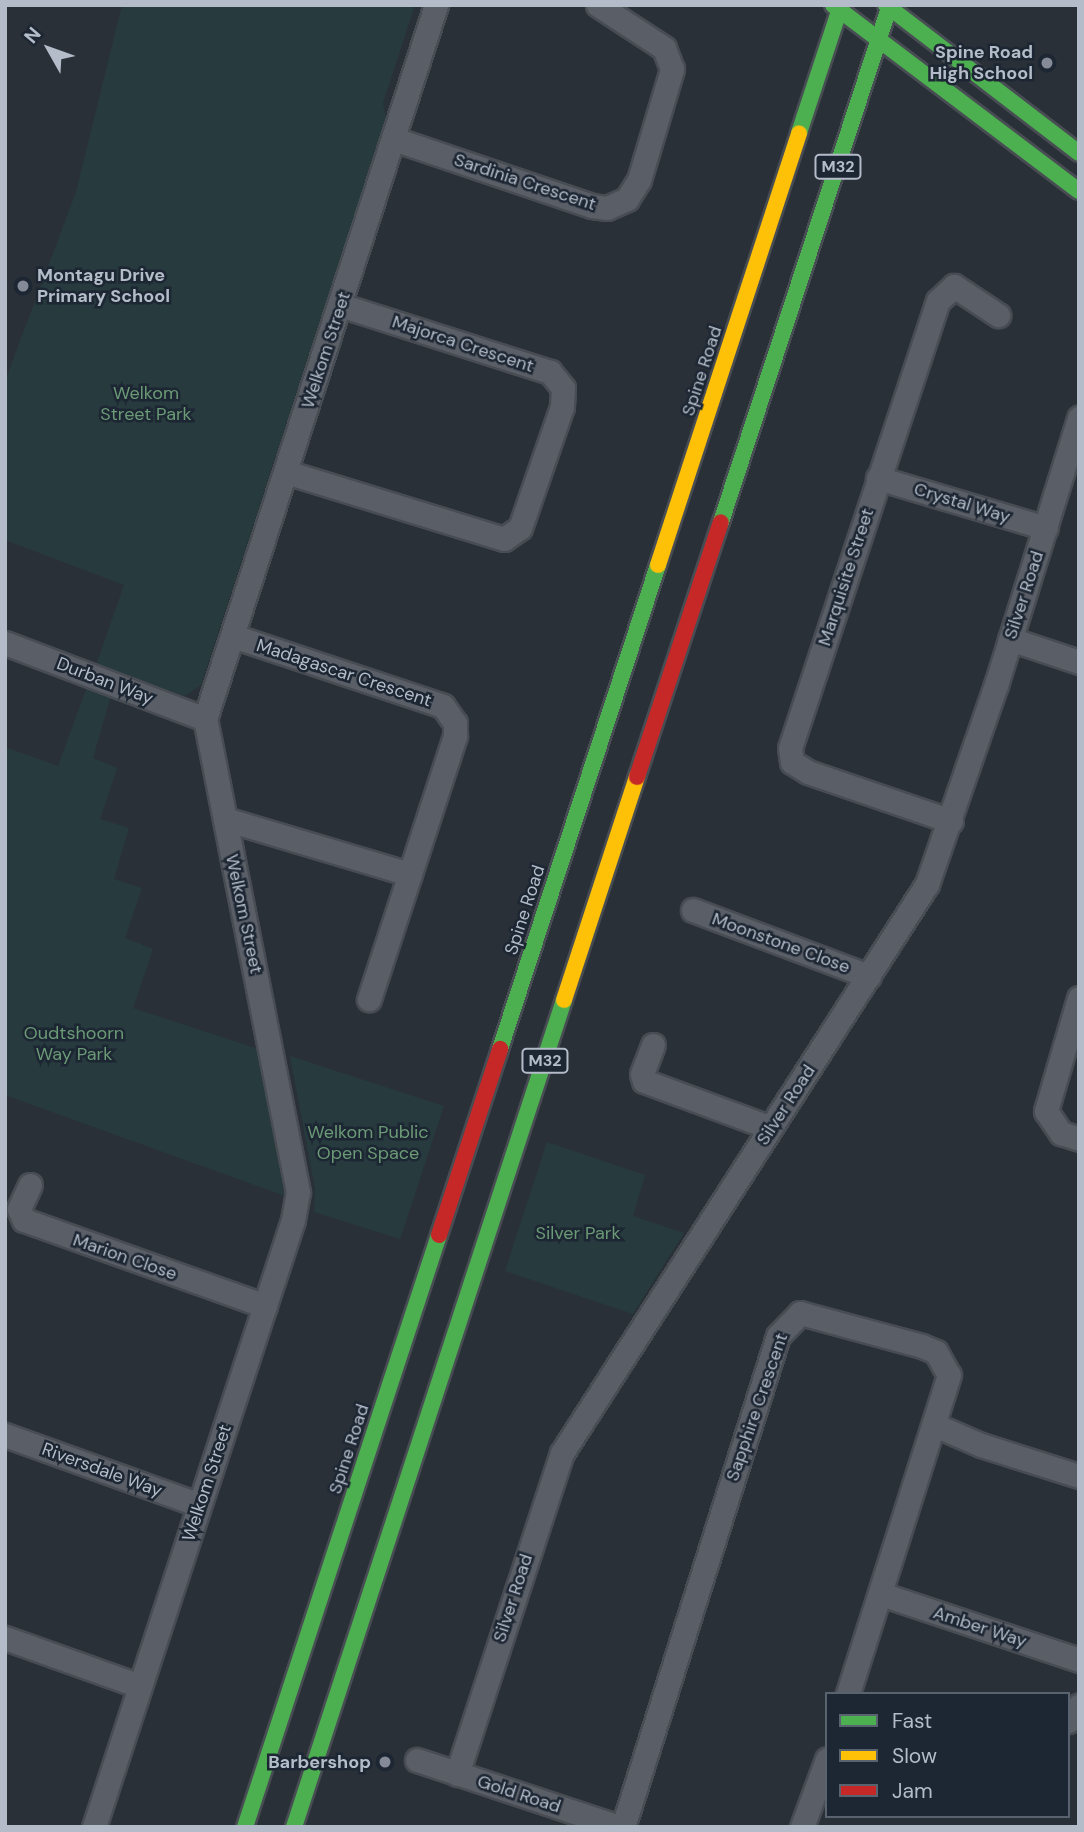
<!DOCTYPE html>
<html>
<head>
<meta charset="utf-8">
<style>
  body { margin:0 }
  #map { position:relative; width:1084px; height:1832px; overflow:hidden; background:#2a3038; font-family:"DM Sans",sans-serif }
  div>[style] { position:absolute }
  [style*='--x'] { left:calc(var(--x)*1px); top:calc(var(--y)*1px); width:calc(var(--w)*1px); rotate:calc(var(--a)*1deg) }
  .green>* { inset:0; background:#273a3e }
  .roads { filter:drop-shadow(2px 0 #484c53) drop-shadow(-2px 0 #484c53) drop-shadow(0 2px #484c53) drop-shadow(0 -2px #484c53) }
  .street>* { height:23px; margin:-11.5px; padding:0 11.5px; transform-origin:11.5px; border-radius:11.5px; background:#5a5e66 }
  .fast>* { height:16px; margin:-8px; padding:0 8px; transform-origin:8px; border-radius:8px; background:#4caf50 }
  .slow>* { height:16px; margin:-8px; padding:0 8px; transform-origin:8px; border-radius:8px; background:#ffc107 }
  .jam>* { height:16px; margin:-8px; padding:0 8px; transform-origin:8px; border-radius:8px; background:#c62828 }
  .dots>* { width:19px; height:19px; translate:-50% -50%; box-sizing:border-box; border:4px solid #1d2633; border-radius:50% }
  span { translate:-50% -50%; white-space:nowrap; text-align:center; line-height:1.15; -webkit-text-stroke:5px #1d2633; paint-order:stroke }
  .shield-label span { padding:2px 5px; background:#1d2633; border:2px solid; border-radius:5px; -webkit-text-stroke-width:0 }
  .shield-label { font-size:16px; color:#b4bcc9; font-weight:700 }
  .poi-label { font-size:18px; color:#b4bcc9; font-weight:700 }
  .right { translate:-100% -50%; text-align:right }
  .left { translate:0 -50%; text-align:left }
  .street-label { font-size:18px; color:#b4bcc9 }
  .park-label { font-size:18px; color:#6b9a76 }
  .frame { position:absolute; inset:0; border:7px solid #b4bcc9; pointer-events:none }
  .legend { position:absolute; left:825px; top:1692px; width:245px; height:126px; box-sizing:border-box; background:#1d2633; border:2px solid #59626f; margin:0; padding:9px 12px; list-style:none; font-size:21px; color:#b4bcc9 }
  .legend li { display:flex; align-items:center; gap:14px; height:35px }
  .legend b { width:35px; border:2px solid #59626f }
  .north { position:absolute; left:14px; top:14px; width:70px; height:70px; -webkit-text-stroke:5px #1d2633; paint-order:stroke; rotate:310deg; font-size:19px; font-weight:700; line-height:28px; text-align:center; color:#b4bcc9 }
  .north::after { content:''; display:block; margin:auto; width:24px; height:32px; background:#b4bcc9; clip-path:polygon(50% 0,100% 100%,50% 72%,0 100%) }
</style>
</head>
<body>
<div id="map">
  <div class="green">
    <i style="clip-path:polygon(122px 5px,415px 5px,383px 103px,386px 118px,201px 685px,185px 696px,96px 665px,124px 585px,5px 540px,5px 381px,76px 192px)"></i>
    <i style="clip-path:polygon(87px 687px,111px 695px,93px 758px,117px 768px,100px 819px,129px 828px,114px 879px,142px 888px,125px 938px,153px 949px,133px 1008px,258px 1049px,285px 1196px,5px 1095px,5px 747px,58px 766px)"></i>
    <i style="clip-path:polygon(290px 1056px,444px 1106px,400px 1239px,314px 1212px,315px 1189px)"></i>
    <i style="clip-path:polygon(547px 1142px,645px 1175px,633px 1216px,684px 1233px,633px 1314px,505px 1271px)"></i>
  </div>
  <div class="roads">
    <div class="street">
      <i style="--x:394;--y:139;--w:209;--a:18.7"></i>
      <i style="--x:592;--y:206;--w:15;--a:8"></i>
      <i style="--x:607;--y:208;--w:22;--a:-24"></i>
      <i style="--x:627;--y:199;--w:22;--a:-58"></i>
      <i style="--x:639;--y:180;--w:116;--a:-73.4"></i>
      <i style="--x:672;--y:69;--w:22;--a:-111"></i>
      <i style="--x:664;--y:48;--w:79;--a:-146.9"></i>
      <i style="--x:286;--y:472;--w:228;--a:17.1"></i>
      <i style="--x:504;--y:539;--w:19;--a:-35"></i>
      <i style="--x:520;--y:528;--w:128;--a:-70.9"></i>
      <i style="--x:562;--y:407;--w:19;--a:-87"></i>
      <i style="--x:563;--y:388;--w:21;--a:-129"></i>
      <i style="--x:550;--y:372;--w:220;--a:-162.3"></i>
      <i style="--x:878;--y:478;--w:175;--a:16.6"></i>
      <i style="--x:233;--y:636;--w:221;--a:18.4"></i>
      <i style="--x:443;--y:706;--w:21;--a:55"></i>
      <i style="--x:455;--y:723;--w:13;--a:90"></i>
      <i style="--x:455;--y:736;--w:277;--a:108.1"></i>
      <i style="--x:1010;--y:639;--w:73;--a:18.4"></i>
      <i style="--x:5;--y:643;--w:214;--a:20.8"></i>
      <i style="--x:225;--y:819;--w:193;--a:16.6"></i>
      <i style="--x:951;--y:821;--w:151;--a:-161.1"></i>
      <i style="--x:808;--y:772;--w:19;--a:-148"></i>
      <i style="--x:792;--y:762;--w:14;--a:-98"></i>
      <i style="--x:790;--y:748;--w:471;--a:-71.7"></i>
      <i style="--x:938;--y:301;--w:22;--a:-43"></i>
      <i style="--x:954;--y:286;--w:53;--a:33.4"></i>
      <i style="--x:693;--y:910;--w:188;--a:20.6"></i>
      <i style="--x:1079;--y:998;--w:118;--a:106.3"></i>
      <i style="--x:1046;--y:1111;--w:27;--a:56"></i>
      <i style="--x:1061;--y:1133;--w:19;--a:18"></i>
      <i style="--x:653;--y:1045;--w:31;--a:111"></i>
      <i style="--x:642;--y:1074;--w:7;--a:74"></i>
      <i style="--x:644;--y:1081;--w:135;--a:20.3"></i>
      <i style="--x:30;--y:1185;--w:26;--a:115"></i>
      <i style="--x:19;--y:1209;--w:12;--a:66"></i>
      <i style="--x:24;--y:1220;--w:256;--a:19.6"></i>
      <i style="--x:935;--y:1425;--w:50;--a:23.5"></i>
      <i style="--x:981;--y:1445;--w:103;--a:17.6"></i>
      <i style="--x:5;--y:1435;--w:206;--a:19.8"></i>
      <i style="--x:881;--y:1594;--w:209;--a:18.4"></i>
      <i style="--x:5;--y:1638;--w:143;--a:19.6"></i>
      <i style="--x:1068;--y:1721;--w:19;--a:-55"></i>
      <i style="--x:417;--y:1760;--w:214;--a:18.3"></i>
      <i style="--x:457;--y:1774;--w:338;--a:-71.9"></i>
      <i style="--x:562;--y:1453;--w:676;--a:-57.32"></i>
      <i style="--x:927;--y:884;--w:211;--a:-70.9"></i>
      <i style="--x:996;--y:685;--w:280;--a:-72.7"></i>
      <i style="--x:94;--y:1827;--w:639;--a:-71.85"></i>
      <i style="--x:293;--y:1220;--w:28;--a:-80"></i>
      <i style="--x:298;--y:1192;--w:482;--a:-101.1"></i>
      <i style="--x:205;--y:719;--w:750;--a:-72.07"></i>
      <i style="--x:623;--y:1827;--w:515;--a:-72.48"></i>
      <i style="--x:778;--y:1336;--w:32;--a:-46"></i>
      <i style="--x:800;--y:1313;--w:126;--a:15.1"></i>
      <i style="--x:922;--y:1346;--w:15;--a:23"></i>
      <i style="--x:936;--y:1352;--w:26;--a:61"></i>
      <i style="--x:949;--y:1375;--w:335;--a:107.6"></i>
      <i style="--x:802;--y:1827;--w:72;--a:-69.8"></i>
    </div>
    <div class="fast">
      <i style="--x:833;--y:5;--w:308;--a:37.1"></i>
      <i style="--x:886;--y:5;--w:243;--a:37.5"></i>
      <i style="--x:799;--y:133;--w:135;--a:-71.8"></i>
      <i style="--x:721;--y:522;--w:544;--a:-71.9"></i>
      <i style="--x:500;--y:1049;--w:509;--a:-71.92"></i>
      <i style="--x:245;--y:1827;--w:623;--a:-71.86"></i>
      <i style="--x:294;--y:1827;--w:870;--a:-71.92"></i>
    </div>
    <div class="slow">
      <i style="--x:658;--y:565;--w:454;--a:-71.9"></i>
      <i style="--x:564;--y:1000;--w:235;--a:-71.9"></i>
    </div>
    <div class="jam">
      <i style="--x:637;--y:777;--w:268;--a:-71.8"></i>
      <i style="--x:439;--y:1235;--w:196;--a:-71.8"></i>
    </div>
  </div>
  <div class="dots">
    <i style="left:1047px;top:63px;background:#848b96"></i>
    <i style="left:23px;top:286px;background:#848b96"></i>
    <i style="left:385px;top:1762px;background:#848b96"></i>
  </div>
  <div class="shield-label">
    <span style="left:838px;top:167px">M32</span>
    <span style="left:545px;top:1061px">M32</span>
  </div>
  <div class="poi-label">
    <span class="right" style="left:1033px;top:63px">Spine Road<br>High School</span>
    <span class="left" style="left:37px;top:286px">Montagu Drive<br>Primary School</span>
    <span class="right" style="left:371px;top:1762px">Barbershop</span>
  </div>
  <div class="street-label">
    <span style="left:525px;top:182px;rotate:18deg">Sardinia Crescent</span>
    <span style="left:463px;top:344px;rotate:18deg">Majorca Crescent</span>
    <span style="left:326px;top:350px;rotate:-72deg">Welkom Street</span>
    <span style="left:702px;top:371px;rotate:-72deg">Spine Road</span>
    <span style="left:962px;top:503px;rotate:17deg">Crystal Way</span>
    <span style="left:846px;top:577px;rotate:-72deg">Marquisite Street</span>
    <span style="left:1024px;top:595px;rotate:-72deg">Silver Road</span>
    <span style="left:344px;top:673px;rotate:18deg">Madagascar Crescent</span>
    <span style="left:105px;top:681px;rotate:21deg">Durban Way</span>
    <span style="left:525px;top:910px;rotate:-72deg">Spine Road</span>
    <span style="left:244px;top:914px;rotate:78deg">Welkom Street</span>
    <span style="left:781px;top:943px;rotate:20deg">Moonstone Close</span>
    <span style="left:786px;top:1105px;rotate:-57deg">Silver Road</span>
    <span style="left:125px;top:1257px;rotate:19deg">Marion Close</span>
    <span style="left:757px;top:1407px;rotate:-71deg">Sapphire Crescent</span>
    <span style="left:349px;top:1449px;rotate:-72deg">Spine Road</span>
    <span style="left:102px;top:1470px;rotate:20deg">Riversdale Way</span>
    <span style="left:207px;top:1483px;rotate:-72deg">Welkom Street</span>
    <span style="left:513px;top:1598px;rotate:-72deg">Silver Road</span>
    <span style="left:980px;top:1627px;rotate:18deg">Amber Way</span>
    <span style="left:519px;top:1794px;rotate:18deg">Gold Road</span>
  </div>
  <div class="park-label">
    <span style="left:146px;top:404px">Welkom<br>Street Park</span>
    <span style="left:74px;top:1044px">Oudtshoorn<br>Way Park</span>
    <span style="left:368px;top:1143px">Welkom Public<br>Open Space</span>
    <span style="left:578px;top:1233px">Silver Park</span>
  </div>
  <div class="frame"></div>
  <ul class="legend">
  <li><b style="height:9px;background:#4caf50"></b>Fast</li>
  <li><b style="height:9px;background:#ffc107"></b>Slow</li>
  <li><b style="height:9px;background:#c62828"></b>Jam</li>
  </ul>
  <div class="north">N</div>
</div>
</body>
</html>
